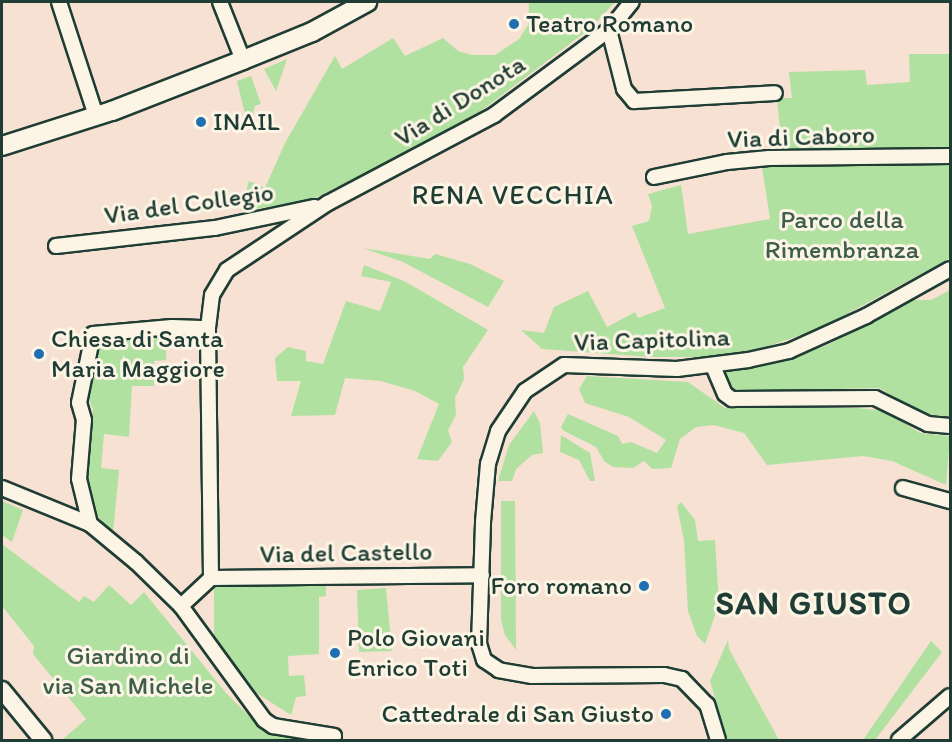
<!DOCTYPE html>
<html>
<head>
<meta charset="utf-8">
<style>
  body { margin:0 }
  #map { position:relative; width:952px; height:742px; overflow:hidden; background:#f7e1d2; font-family:Itim,sans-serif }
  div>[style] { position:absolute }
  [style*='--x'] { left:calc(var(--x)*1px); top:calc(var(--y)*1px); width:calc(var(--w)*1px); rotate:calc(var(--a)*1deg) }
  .green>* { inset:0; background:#b0e1a1 }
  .roads { filter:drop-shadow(2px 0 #1f3d34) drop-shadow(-2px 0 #1f3d34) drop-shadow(0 2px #1f3d34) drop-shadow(0 -2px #1f3d34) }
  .minor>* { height:14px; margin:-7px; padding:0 7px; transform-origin:7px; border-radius:7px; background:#fcf5e5 }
  .tertiary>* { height:16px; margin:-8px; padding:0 8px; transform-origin:8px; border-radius:8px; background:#fcf5e5 }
  .secondary>* { height:18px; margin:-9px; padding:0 9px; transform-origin:9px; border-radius:9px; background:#fcf5e5 }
  .dots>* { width:16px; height:16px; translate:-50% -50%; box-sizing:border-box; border:3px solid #fcf5e5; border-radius:50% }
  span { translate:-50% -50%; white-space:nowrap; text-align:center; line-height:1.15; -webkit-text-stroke:6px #fcf5e5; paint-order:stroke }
  .poi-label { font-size:26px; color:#1f3d34 }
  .left { translate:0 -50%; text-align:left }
  .right { translate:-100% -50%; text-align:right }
  .street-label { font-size:26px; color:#1f3d34 }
  .park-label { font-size:26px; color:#3c5e4a }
  .neighbourhood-label { font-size:27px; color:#1f3d34; letter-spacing:1.5px }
  .district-label { font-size:32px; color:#1f3d34; font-weight:700; letter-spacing:1.5px }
  .frame { position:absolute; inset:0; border:3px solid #1f3d34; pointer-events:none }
</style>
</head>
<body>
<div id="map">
  <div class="green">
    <i style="clip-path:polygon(529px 2px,615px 2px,592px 27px,461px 126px,309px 201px,240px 211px,249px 181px,265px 188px,285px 143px,335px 56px,342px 69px,393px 38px,405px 56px,443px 38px,458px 51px,472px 55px,495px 55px,519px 39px,528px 25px)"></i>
    <i style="clip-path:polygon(909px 54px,950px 54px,950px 148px,782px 151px,777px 98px,792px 98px,789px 72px,865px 70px,867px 85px,910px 82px)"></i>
    <i style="clip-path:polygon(287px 59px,276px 91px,264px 69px)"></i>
    <i style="clip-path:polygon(251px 76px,261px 104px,255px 106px,251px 120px,246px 118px,237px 81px)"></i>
    <i style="clip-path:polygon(822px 162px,950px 162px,950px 258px,821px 328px,766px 347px,713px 357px,651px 357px,542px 349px,521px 330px,544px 333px,554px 307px,588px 291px,607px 327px,635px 312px,638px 318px,665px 308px,632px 226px,649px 221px,652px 206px,648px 194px,681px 185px,688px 234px,770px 219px,762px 167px)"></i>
    <i style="clip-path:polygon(363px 248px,430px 259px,435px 254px,470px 264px,504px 281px,488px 307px,403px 262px)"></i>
    <i style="clip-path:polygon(364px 265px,406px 282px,488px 330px,463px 367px,464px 379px,455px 398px,456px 415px,448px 430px,452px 442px,438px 461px,417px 459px,439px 404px,415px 391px,381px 381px,345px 378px,335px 415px,291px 416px,301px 381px,277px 381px,275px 358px,288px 347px,306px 351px,306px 361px,323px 364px,346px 301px,380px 311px,391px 282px,361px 276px)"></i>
    <i style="clip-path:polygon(950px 290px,950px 417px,920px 413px,879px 388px,735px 391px,728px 381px,725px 371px,791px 358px,827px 345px,912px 300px,931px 300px)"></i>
    <i style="clip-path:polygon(167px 331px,166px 360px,154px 361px,154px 386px,132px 386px,129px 437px,104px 434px,101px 468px,119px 470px,113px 533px,95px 513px,86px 485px,93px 409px,87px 395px,99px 342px,102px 337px)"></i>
    <i style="clip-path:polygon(587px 376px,688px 382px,725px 408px,857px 408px,886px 411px,920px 433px,950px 436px,946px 485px,892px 461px,863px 456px,767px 465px,744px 433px,714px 425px,696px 427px,680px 439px,671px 468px,652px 469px,644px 461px,633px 468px,613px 467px,604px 461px,596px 447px,564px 431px,561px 427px,568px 414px,618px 436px,622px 444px,631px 442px,657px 453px,666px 440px,629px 417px,585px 403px,579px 389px)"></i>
    <i style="clip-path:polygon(534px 411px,540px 423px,543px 453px,532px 455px,516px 469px,512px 481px,498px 481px,509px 445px)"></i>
    <i style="clip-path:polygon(561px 435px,590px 453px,595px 481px,590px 481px,579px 460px,560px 452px)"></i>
    <i style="clip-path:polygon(2px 501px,23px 510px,12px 542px,2px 535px)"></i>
    <i style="clip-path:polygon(501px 501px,515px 501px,516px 650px,505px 635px,501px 620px)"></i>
    <i style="clip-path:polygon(681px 502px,695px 520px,698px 541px,715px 540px,719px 604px,705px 644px,697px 636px,688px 611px,684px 540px,677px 506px)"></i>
    <i style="clip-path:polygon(2px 544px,79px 602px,84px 596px,94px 602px,109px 585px,131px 605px,144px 592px,226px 693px,267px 734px,308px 740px,62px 740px,86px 719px,33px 654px,34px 646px,2px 606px)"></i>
    <i style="clip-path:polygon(214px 584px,326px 584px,326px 596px,319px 597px,319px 654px,288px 656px,289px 676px,304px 675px,306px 696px,296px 697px,291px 715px,250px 689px,214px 637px)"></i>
    <i style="clip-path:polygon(386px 588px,392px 651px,359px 652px,357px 590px)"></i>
    <i style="clip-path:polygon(728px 640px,729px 649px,779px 740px,727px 740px,710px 681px)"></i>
    <i style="clip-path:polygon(931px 641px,942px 652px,875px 740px,863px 740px)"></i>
  </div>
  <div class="roads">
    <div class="minor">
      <i style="--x:59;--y:2;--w:120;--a:72"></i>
      <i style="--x:220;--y:2;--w:62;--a:68.4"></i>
      <i style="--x:609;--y:30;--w:61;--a:75.7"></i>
      <i style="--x:624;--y:89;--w:16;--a:50"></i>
      <i style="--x:634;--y:101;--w:141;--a:-3.2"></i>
      <i style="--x:654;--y:177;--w:75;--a:-11.6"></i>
      <i style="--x:727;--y:162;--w:42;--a:-5.4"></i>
      <i style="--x:769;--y:158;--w:181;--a:-0.6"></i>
      <i style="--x:56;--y:246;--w:160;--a:-6.5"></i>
      <i style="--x:215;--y:228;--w:102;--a:-11.9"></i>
      <i style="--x:713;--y:366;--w:30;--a:67"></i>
      <i style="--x:725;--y:394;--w:9;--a:36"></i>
      <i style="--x:732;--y:399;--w:143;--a:-0.4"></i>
      <i style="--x:875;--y:398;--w:59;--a:26.1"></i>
      <i style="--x:928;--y:424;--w:22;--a:5"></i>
      <i style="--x:2;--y:488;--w:95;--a:22.2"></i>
      <i style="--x:90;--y:524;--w:60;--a:39.6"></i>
      <i style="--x:136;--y:562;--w:63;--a:44.4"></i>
      <i style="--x:181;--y:606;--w:141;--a:53.9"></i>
      <i style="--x:264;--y:720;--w:11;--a:34"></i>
      <i style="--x:273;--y:726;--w:62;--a:9.3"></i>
      <i style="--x:903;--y:488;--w:49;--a:15.5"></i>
      <i style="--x:90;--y:524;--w:46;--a:-103.7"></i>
      <i style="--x:79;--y:479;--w:59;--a:-85.2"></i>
      <i style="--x:84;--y:420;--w:18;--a:-106"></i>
      <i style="--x:79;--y:403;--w:70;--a:-78.5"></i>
      <i style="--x:93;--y:334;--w:79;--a:-5.1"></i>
      <i style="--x:172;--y:327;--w:36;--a:2"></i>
      <i style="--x:211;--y:578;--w:250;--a:-90.7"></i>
      <i style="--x:208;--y:328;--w:33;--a:-83"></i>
      <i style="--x:212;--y:295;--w:29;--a:-59"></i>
      <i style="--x:227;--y:270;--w:121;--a:-33.6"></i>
      <i style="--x:328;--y:203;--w:188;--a:-27.9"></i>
      <i style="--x:494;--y:115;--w:143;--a:-36.5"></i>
      <i style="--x:609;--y:30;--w:36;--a:-51"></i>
      <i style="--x:211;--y:578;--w:271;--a:-0.6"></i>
      <i style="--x:181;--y:606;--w:41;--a:-43"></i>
      <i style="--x:718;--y:740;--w:37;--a:-107"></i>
      <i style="--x:707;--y:705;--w:36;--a:-134"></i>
      <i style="--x:682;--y:679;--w:18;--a:-167"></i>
      <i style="--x:664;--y:675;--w:132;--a:179.6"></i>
      <i style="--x:532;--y:676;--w:34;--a:-170"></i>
      <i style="--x:499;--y:670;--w:18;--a:-146"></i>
      <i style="--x:484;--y:660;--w:17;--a:-107"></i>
      <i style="--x:479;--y:644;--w:122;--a:-88.1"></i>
      <i style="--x:483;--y:522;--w:58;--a:-85.1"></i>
      <i style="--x:488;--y:464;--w:34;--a:-73"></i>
      <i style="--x:498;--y:431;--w:48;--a:-56"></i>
      <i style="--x:525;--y:391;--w:47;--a:-33.7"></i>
      <i style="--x:564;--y:365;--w:113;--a:2"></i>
      <i style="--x:677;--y:369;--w:72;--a:-7.2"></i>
      <i style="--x:748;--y:360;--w:42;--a:-12.4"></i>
      <i style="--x:789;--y:351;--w:85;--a:-24.4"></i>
      <i style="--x:866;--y:316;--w:96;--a:-29.2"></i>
      <i style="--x:899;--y:740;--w:67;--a:-40.8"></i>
    </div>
    <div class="tertiary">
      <i style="--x:2;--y:690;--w:65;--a:50.6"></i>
    </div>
    <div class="secondary">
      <i style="--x:2;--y:146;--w:115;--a:-17.7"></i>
      <i style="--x:112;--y:111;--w:141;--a:-21.3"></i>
      <i style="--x:243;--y:60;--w:74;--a:-22.1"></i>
      <i style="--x:312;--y:32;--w:63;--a:-28.6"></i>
    </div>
  </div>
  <div class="dots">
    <i style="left:514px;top:24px;background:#1f6fb2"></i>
    <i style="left:201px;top:122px;background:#1f6fb2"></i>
    <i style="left:39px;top:354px;background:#1f6fb2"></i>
    <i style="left:644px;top:586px;background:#1f6fb2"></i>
    <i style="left:335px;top:653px;background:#1f6fb2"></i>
    <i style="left:666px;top:714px;background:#1f6fb2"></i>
  </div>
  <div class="poi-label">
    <span class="left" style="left:526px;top:24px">Teatro Romano</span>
    <span class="left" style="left:213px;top:122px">INAIL</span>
    <span class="left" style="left:51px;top:354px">Chiesa di Santa<br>Maria Maggiore</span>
    <span class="right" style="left:632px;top:586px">Foro romano</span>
    <span class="left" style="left:347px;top:653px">Polo Giovani<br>Enrico Toti</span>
    <span class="right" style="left:654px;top:714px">Cattedrale di San Giusto</span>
  </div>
  <div class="street-label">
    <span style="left:460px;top:101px;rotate:-32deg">Via di Donota</span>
    <span style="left:801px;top:137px;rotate:-2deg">Via di Caboro</span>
    <span style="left:189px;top:204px;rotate:-8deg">Via del Collegio</span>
    <span style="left:652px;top:340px;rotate:-2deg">Via Capitolina</span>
    <span style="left:346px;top:553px;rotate:-1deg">Via del Castello</span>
  </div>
  <div class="park-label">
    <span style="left:842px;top:235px">Parco della<br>Rimembranza</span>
    <span style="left:128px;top:671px">Giardino di<br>via San Michele</span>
  </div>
  <div class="neighbourhood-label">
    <span style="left:513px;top:195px">RENA VECCHIA</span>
  </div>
  <div class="district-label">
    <span style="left:814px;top:603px">SAN GIUSTO</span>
  </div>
  <div class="frame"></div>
</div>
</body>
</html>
